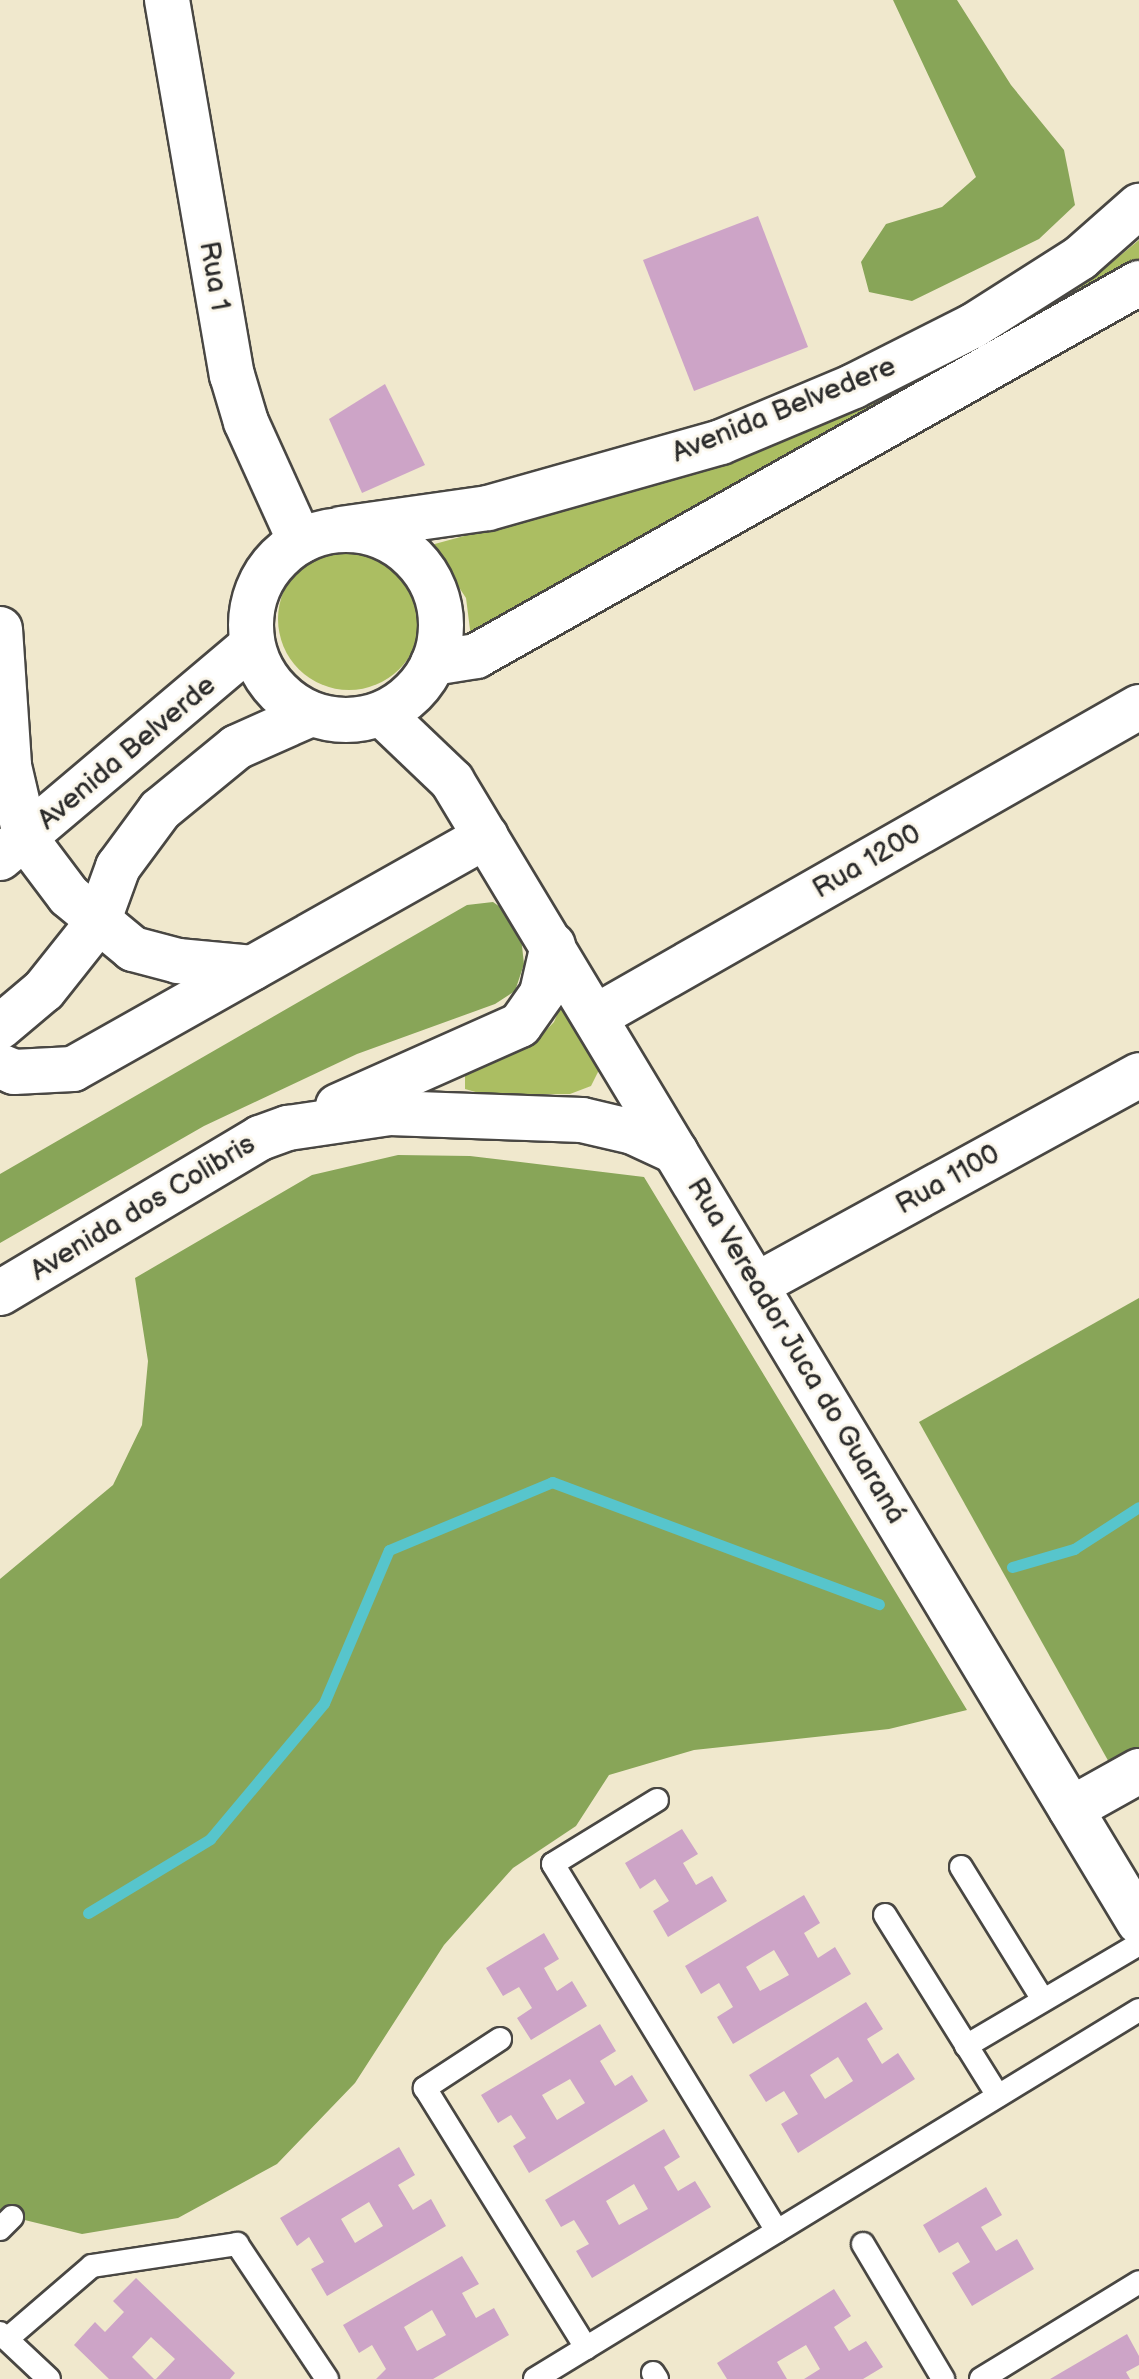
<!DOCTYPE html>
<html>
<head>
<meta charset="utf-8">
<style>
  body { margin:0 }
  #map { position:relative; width:1139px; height:2379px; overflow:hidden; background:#f0e8cd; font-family:"Balsamiq Sans",sans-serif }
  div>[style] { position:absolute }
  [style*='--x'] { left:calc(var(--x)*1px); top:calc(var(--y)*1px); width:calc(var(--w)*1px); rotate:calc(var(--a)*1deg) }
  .green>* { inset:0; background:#abbe62 }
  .round { border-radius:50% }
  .forest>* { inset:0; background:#88a558 }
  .stream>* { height:11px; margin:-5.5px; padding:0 5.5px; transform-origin:5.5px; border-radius:5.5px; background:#57c5cc }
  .building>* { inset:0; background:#cda4c7 }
  .roads { filter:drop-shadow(2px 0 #494743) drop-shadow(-2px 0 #494743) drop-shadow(0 2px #494743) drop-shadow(0 -2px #494743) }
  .service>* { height:22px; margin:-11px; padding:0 11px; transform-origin:11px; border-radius:11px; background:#fff }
  .minor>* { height:44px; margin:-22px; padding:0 22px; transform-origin:22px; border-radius:22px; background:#fff }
  .minor>.ring { margin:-22px; padding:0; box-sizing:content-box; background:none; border:44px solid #fff; border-radius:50% }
  span { translate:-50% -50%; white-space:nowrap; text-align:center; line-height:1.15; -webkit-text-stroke:6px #fbf7ec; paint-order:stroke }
  .street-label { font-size:28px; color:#2b2b2b }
</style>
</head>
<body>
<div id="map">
  <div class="green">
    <i style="clip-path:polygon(1139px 240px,1139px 268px,472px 645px,466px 598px,431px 545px,665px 481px,905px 385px,1019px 323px,1104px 269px)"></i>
    <i class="round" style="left:278px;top:548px;width:142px;height:142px"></i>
    <i style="clip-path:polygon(561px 1005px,600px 1068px,591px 1086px,570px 1094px,486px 1095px,465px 1089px,465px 1071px,534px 1043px,554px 1022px)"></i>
  </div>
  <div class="forest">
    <i style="clip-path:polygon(893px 0,957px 0,1011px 85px,1064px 150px,1075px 205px,1039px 239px,912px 301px,869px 292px,861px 262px,886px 224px,942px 207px,976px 177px)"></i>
    <i style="clip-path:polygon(493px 902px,513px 916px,521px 937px,524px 964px,515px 991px,495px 1004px,357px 1054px,204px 1126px,0 1243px,0 1174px,467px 905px)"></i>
    <i style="clip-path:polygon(398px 1155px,470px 1156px,644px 1177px,967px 1710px,889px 1729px,694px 1750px,609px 1775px,576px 1826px,513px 1868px,444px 1945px,355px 2083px,277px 2164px,178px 2218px,82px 2234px,0 2214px,0 1579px,113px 1485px,142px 1425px,148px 1361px,135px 1278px,312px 1175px)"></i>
    <i style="clip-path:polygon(1139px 1298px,1139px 1760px,1115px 1773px,919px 1422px)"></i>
  </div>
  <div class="stream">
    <i style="--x:1012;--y:1567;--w:65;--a:-16.2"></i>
    <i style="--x:1074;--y:1549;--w:77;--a:-32.9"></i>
    <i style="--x:88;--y:1913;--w:143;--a:-31.2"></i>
    <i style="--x:210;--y:1839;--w:177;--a:-50"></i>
    <i style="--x:324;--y:1703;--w:166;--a:-67"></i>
    <i style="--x:389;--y:1550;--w:177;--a:-22.6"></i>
    <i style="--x:552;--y:1482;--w:349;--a:20.5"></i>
  </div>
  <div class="building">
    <i style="clip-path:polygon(758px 216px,808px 347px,694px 391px,643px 260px)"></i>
    <i style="clip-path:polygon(385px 384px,425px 465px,362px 493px,329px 419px)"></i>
    <i style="clip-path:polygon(682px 1829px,698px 1854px,683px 1863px,696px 1885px,712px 1876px,727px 1901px,668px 1937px,653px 1911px,669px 1901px,655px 1879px,640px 1889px,625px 1863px)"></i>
    <i style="clip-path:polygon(evenodd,804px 1895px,820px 1923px,804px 1933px,818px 1958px,835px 1947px,851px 1974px,733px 2044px,717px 2017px,733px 2007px,719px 1983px,701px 1994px,685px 1966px,804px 1895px,774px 1950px,789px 1975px,760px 1991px,746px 1967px,774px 1950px)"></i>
    <i style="clip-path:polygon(544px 1933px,559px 1959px,544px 1968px,557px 1991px,572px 1981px,587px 2006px,531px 2040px,517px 2018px,532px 2008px,519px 1987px,503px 1996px,486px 1968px)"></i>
    <i style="clip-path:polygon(evenodd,866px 2002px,883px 2029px,867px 2039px,882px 2064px,898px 2053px,915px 2079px,798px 2153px,781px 2124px,798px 2114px,784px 2091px,766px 2102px,749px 2075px,866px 2002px,838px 2057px,853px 2081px,825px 2099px,810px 2075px,838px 2057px)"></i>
    <i style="clip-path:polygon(evenodd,600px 2024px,616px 2051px,600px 2061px,615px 2086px,632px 2075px,648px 2101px,529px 2173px,513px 2146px,526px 2138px,511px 2115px,498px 2123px,481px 2095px,600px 2024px,570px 2079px,585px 2103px,557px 2120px,542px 2095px,570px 2079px)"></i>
    <i style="clip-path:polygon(evenodd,664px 2129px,680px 2157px,664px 2167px,678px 2191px,695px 2181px,711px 2207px,592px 2278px,576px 2251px,589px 2244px,574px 2220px,561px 2227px,545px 2200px,664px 2129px,634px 2184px,648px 2209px,619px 2225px,606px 2201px,634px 2184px)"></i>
    <i style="clip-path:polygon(evenodd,399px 2147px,415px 2175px,398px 2185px,413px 2210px,431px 2199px,446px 2226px,327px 2296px,311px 2269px,324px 2262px,309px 2237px,297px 2246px,280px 2218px,399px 2147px,369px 2202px,383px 2226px,355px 2243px,341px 2219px,369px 2202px)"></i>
    <i style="clip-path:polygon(986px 2187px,1002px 2215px,981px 2227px,996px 2251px,1017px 2239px,1034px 2269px,972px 2306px,952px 2273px,970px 2262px,958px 2242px,939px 2253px,923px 2225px)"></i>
    <i style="clip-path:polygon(evenodd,462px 2256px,479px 2284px,462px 2293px,476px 2318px,494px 2308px,509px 2335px,433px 2379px,376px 2379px,386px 2369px,372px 2345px,359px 2353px,343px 2325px,462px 2256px,432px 2310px,446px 2335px,417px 2351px,404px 2327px,432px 2310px)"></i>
    <i style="clip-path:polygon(136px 2278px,235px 2373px,230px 2379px,156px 2379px,175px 2359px,151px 2337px,132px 2357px,154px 2379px,109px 2379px,74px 2345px,95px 2322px,105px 2332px,124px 2312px,113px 2301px)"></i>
    <i style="clip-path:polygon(834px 2289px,851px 2316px,834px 2327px,849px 2351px,866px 2341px,883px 2367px,863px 2379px,804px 2379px,820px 2369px,806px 2345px,777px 2362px,787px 2379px,727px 2379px,717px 2363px)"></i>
    <i style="clip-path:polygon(1127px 2334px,1139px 2356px,1139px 2365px,1126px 2372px,1130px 2379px,1050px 2379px)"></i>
  </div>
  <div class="roads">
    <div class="service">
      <i style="--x:657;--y:1800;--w:122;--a:148.4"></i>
      <i style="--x:553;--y:1864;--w:430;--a:58.6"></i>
      <i style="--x:961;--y:1867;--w:156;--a:58.3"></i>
      <i style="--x:885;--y:1915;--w:213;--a:58"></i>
      <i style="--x:500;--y:2039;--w:90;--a:146.8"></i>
      <i style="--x:425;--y:2088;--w:306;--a:58.2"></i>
      <i style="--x:966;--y:2046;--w:201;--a:-30.5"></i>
      <i style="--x:0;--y:2229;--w:17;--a:-45"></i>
      <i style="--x:863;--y:2244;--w:157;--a:59.3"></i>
      <i style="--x:0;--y:2333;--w:67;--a:43.2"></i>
      <i style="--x:7;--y:2339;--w:112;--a:-40.7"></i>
      <i style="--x:92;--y:2266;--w:147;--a:-8.6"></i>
      <i style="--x:237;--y:2244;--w:162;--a:56.3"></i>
      <i style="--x:653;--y:2373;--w:7;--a:56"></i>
      <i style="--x:535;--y:2379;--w:708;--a:-31.42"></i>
      <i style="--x:981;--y:2379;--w:185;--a:-31.5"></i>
    </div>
    <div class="minor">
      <i style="--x:167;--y:0;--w:381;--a:80.2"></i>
      <i style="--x:232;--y:375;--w:49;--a:73.4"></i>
      <i style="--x:246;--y:422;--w:131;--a:65.6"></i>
      <i style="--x:341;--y:529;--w:148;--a:-8.1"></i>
      <i style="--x:488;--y:508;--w:242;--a:-15.8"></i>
      <i style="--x:721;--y:442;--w:144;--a:-22.8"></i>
      <i style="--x:854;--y:386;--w:133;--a:-26.8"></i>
      <i style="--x:973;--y:326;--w:127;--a:-32.4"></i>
      <i style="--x:1080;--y:258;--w:79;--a:-41.4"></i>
      <i class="ring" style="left:251px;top:530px;width:146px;height:146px"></i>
      <i style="--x:0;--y:629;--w:137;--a:86.2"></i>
      <i style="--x:9;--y:766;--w:75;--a:76.9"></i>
      <i style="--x:26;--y:839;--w:71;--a:53"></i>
      <i style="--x:69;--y:896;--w:83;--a:39.6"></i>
      <i style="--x:133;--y:949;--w:47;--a:14.9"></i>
      <i style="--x:178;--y:961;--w:75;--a:5.3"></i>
      <i style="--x:433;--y:663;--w:44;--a:-9.2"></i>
      <i style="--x:476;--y:656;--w:761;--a:-29.36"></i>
      <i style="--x:382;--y:714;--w:97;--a:43.7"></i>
      <i style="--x:452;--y:781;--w:1332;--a:58.95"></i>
      <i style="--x:0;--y:858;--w:330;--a:-40.2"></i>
      <i style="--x:595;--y:1017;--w:626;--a:-29.68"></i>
      <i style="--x:0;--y:1027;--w:57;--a:-40.1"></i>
      <i style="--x:44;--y:990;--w:87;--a:-51.5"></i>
      <i style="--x:98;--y:922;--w:59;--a:-70"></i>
      <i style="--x:118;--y:867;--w:71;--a:-53.6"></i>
      <i style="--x:160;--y:810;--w:99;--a:-39.3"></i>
      <i style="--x:237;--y:747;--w:81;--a:-24"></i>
      <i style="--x:0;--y:1066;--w:15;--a:23"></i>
      <i style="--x:14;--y:1072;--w:59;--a:-2.9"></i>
      <i style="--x:73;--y:1069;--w:474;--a:-29.4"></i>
      <i style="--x:338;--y:1106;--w:199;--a:-24"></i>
      <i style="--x:520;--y:1025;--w:39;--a:-55"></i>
      <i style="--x:542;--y:993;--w:49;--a:-77.1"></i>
      <i style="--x:756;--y:1285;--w:437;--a:-28.7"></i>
      <i style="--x:0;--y:1293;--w:303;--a:-30.8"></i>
      <i style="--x:260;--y:1138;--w:30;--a:-20"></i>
      <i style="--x:288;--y:1128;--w:103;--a:-8.4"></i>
      <i style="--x:390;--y:1113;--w:192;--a:2.1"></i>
      <i style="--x:582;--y:1120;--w:52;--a:13.2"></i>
      <i style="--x:633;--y:1132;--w:47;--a:24.9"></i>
      <i style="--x:1071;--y:1809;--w:78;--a:-29.2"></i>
    </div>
  </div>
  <div class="street-label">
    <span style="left:214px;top:276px;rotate:80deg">Rua 1</span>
    <span style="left:784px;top:410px;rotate:-22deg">Avenida Belvedere</span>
    <span style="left:127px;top:753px;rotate:-40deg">Avenida Belverde</span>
    <span style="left:867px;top:862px;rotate:-30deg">Rua 1200</span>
    <span style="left:948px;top:1180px;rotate:-29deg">Rua 1100</span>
    <span style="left:143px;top:1208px;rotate:-31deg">Avenida dos Colibris</span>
    <span style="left:796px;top:1351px;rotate:59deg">Rua Vereador Juca do Guaraná</span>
  </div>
</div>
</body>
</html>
